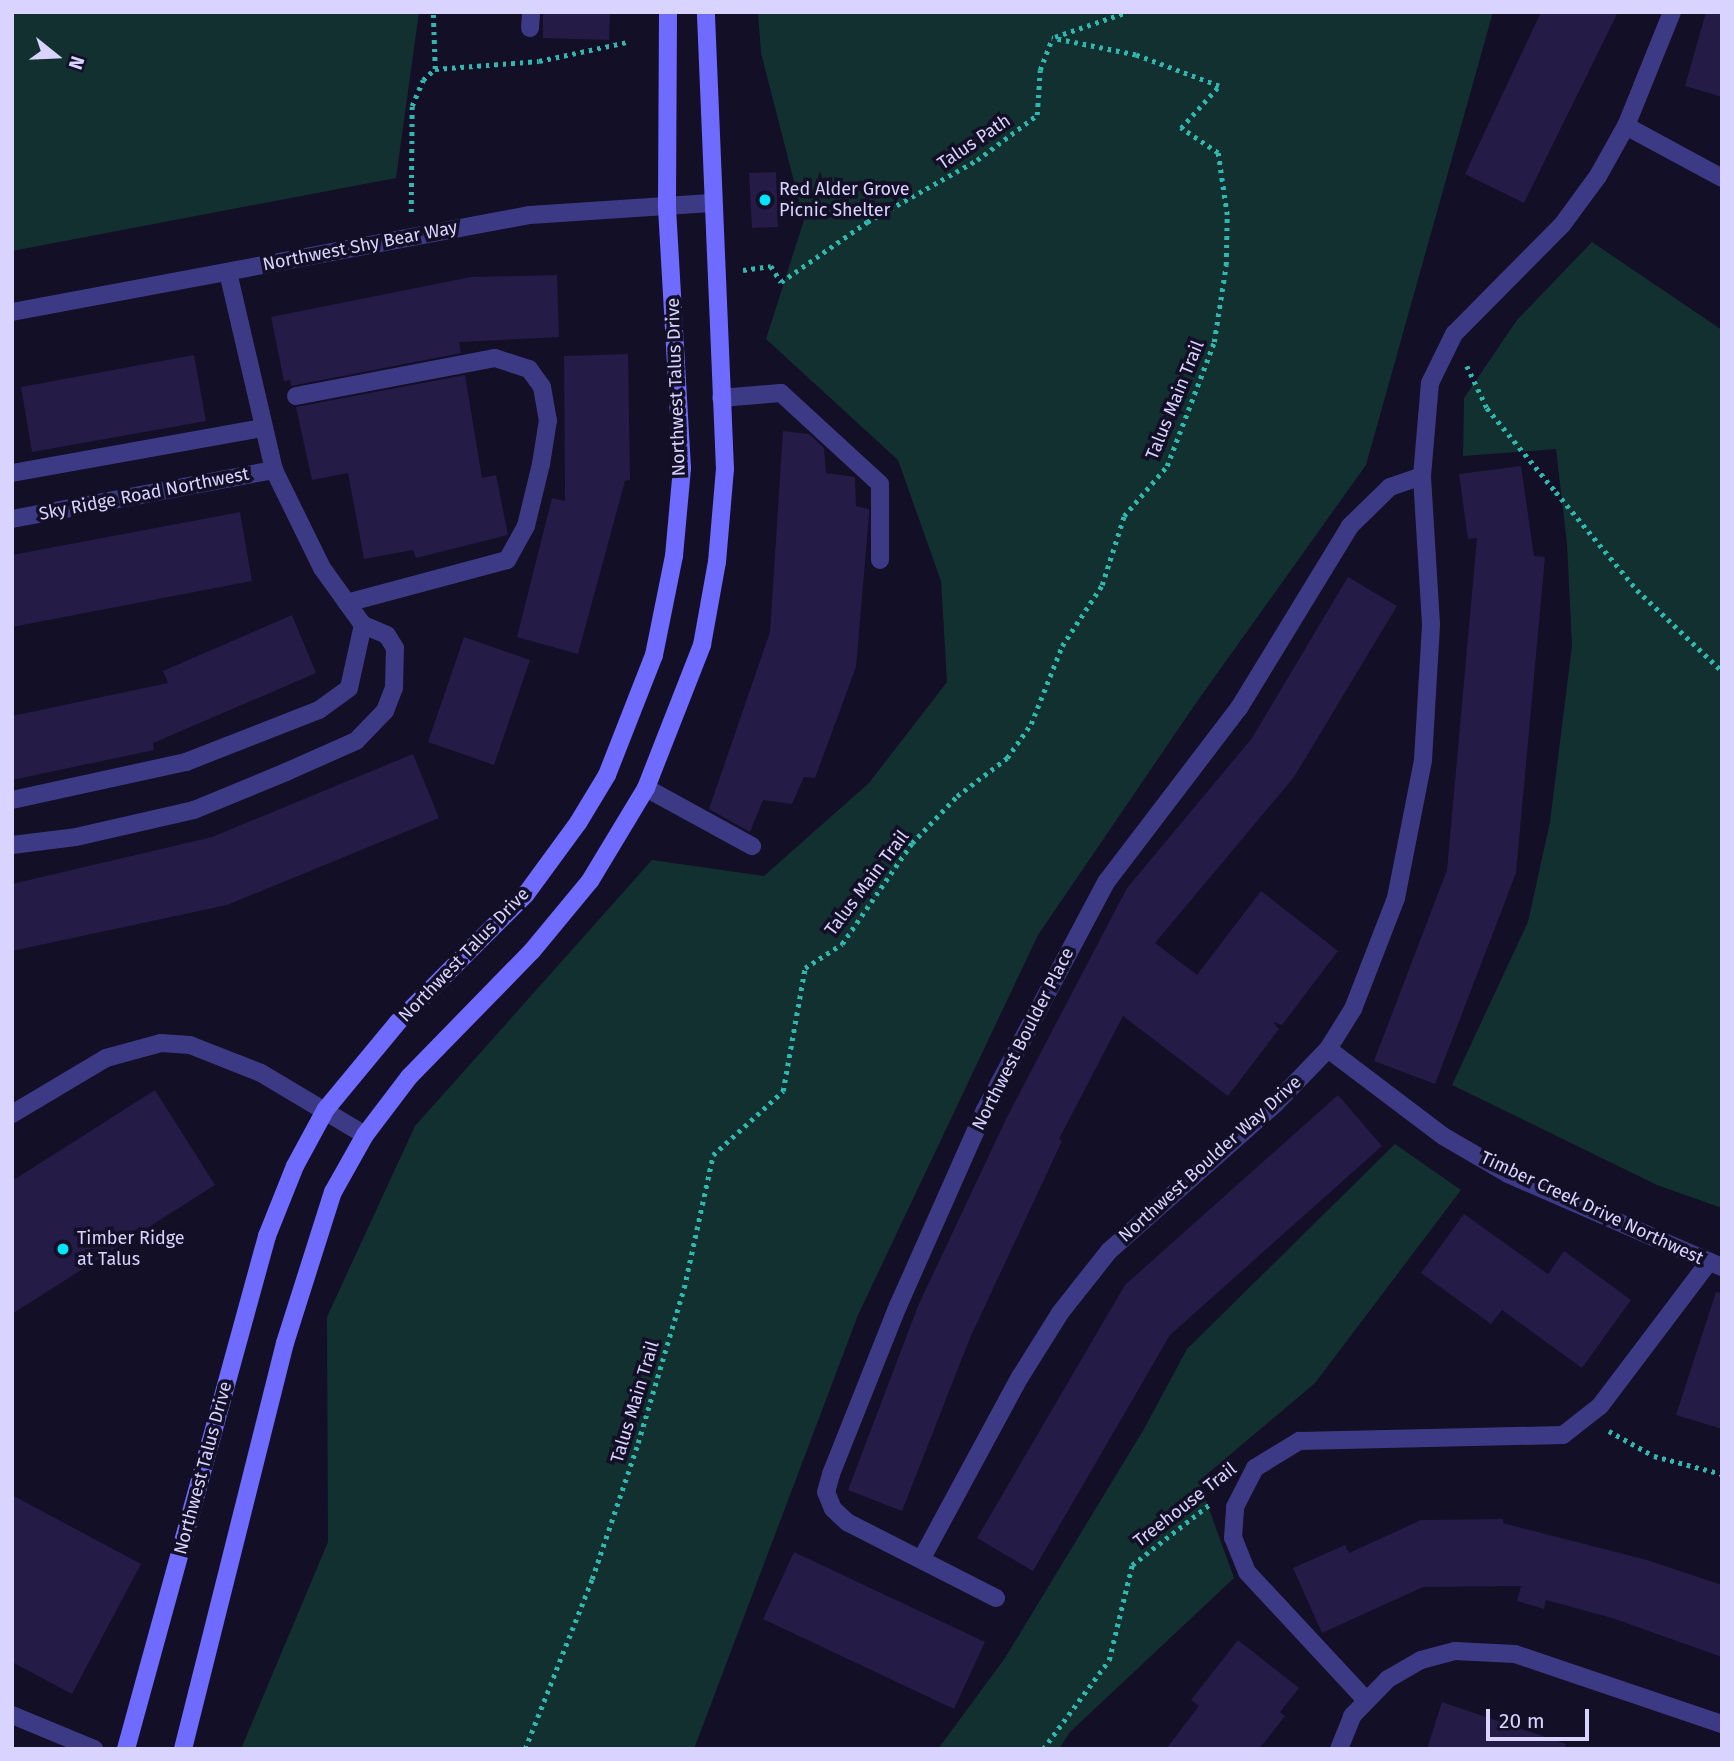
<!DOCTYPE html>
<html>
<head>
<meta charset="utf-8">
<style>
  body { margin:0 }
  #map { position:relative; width:1734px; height:1761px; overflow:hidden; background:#130f26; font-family:"Fira Sans",sans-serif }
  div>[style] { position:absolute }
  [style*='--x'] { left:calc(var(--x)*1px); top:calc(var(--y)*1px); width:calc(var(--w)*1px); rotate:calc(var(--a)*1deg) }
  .green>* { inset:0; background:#12302f }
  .building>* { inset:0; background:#241b47 }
  .path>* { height:4.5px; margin-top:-2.25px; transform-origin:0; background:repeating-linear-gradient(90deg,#2fb8b0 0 3.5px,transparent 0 8.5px) }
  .lane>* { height:18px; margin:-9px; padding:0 9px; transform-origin:9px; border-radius:9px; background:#3d3a85 }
  .street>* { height:18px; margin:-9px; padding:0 9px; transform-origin:9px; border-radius:9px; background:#3d3a85 }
  .secondary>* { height:18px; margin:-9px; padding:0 9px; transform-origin:9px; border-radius:9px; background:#6f6bff }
  .dots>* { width:19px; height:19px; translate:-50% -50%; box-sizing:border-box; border:4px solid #130f26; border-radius:50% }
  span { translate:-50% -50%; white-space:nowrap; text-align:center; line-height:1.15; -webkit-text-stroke:7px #130f26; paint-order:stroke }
  .street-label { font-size:18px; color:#d9d4ff }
  .poi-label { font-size:18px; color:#d9d4ff }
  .left { translate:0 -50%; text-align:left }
  .frame { position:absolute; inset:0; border:14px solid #d9d4ff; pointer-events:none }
  .north { position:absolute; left:21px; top:21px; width:70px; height:70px; -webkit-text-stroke:5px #130f26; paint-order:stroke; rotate:108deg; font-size:19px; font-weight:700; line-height:28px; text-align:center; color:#d9d4ff }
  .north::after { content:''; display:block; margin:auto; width:24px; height:32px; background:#d9d4ff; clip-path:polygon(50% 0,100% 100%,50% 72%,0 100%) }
  .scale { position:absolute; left:1486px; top:1709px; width:103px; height:32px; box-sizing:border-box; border:4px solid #d9d4ff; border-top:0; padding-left:9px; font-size:21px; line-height:24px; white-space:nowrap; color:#d9d4ff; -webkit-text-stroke:5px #130f26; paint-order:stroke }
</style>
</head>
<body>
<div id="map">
  <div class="green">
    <i style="clip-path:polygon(12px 12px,419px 12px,396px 178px,12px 251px)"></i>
    <i style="clip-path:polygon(758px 12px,1493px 12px,1366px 465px,1196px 703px,1038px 935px,858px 1315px,694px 1749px,241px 1749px,328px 1542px,327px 1317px,415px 1126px,652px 860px,764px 876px,869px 783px,947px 682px,941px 581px,898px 460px,766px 339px,804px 220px,761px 53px)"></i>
    <i style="clip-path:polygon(1592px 242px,1722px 330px,1722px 1208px,1657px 1185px,1452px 1085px,1528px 922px,1550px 822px,1572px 646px,1567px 544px,1556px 449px,1463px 456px,1464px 398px,1517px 320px)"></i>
    <i style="clip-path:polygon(1395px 1144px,1461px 1190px,1315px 1383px,1199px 1481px,1234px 1578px,1070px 1732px,1059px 1749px,938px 1749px,1005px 1658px,1144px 1429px,1187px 1349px)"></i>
  </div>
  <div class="building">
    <i style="clip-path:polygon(543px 12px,610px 12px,609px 40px,543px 38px)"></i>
    <i style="clip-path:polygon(1541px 12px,1618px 12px,1524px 203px,1465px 174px)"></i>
    <i style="clip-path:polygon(1706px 12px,1722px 12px,1722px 97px,1685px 86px)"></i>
    <i style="clip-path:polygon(776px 172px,778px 227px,752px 228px,749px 173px)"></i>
    <i style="clip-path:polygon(557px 275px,559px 337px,459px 342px,461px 353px,291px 386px,290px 380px,284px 381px,271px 317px,471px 277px)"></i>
    <i style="clip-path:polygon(628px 354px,630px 480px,625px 481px,578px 654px,517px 637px,552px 498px,565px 501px,564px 356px)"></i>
    <i style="clip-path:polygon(194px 355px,206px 421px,32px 452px,21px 387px)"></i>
    <i style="clip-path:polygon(465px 375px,482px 478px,496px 475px,508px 535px,416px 558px,413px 550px,364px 559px,348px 473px,312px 480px,296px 407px)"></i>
    <i style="clip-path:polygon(783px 431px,809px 434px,824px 448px,826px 473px,855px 477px,856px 506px,869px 509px,869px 515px,856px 667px,815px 778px,804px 777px,792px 804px,763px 800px,750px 832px,709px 809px,770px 632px)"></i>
    <i style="clip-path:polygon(1521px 466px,1534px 556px,1545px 557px,1516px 873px,1435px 1084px,1374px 1061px,1447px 870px,1477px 538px,1468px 539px,1459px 474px)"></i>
    <i style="clip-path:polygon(240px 512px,252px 581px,12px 627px,12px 555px)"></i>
    <i style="clip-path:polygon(1348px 577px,1397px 606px,1294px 777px,1155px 943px,1197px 975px,1261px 891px,1338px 951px,1282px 1025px,1273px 1022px,1279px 1029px,1228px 1096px,1123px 1016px,1059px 1139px,1062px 1141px,970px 1338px,902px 1511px,848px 1490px,918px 1306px,1008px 1115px,1127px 888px,1252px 738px)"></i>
    <i style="clip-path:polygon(292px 615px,316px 673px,153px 743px,154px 750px,12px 780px,12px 716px,168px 683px,163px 671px)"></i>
    <i style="clip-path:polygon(464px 637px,530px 660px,494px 765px,428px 742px)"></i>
    <i style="clip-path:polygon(413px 754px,439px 818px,227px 905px,12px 951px,12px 884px,212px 837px)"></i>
    <i style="clip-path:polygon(155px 1090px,215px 1185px,12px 1314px,12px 1181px)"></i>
    <i style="clip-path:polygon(1338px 1095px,1382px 1146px,1170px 1335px,1033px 1571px,977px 1538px,1125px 1285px)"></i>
    <i style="clip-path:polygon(1464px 1214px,1548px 1274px,1564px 1251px,1631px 1300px,1582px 1368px,1502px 1310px,1491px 1324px,1421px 1273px)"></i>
    <i style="clip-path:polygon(1716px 1292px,1722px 1293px,1722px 1429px,1676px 1415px)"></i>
    <i style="clip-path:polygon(12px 1495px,141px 1564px,72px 1694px,12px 1662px)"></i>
    <i style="clip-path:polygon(1503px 1519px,1503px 1523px,1647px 1560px,1722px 1585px,1722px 1657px,1612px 1618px,1546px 1600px,1544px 1609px,1517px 1601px,1521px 1586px,1423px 1587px,1322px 1633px,1293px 1568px,1345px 1545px,1349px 1553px,1421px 1520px)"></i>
    <i style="clip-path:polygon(794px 1552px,985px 1642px,954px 1709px,763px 1619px)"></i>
    <i style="clip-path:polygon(1238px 1640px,1299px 1688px,1280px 1712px,1285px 1716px,1259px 1749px,1166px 1749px,1199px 1706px,1191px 1700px)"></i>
    <i style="clip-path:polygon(1442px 1702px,1566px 1744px,1565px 1749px,1427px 1749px)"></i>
  </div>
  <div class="path">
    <i style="--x:1055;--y:37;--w:76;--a:-19.1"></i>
    <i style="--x:435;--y:69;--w:104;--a:-4.4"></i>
    <i style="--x:539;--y:61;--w:91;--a:-12.1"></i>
    <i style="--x:411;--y:212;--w:106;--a:-89.5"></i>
    <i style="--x:412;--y:106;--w:28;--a:-67"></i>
    <i style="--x:423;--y:80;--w:16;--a:-43"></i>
    <i style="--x:435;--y:69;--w:57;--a:-92"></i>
    <i style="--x:743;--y:270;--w:28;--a:-8"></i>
    <i style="--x:771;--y:266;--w:19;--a:58"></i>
    <i style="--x:781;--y:282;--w:105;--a:-34.9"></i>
    <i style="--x:867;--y:222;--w:126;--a:-29.4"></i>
    <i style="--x:977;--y:160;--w:75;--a:-36.9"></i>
    <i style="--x:1037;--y:115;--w:45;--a:-86.2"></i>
    <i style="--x:1040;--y:70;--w:34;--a:-69"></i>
    <i style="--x:1467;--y:366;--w:47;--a:64.5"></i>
    <i style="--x:1487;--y:408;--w:109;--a:50.6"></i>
    <i style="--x:1556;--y:492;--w:127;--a:50.4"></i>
    <i style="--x:1637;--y:590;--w:117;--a:43.6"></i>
    <i style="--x:1609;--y:1431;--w:51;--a:29.1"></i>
    <i style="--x:1654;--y:1456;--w:70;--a:14.8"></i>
    <i style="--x:525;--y:1749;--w:183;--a:-68.5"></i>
    <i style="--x:592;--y:1579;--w:144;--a:-71.3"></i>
    <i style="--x:638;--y:1443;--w:162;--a:-73.5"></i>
    <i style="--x:684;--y:1288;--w:136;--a:-77.7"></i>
    <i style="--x:713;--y:1155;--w:95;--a:-42.4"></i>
    <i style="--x:783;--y:1091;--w:125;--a:-79.9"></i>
    <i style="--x:805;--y:968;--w:44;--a:-33"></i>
    <i style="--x:842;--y:944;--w:123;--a:-55.3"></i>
    <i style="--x:912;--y:843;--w:65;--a:-46.2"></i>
    <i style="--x:957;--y:796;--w:63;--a:-37.2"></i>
    <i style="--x:1007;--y:758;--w:42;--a:-54.8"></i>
    <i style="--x:1031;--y:724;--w:84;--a:-68.3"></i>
    <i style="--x:1062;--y:646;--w:73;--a:-56.7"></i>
    <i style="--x:1102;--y:585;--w:72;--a:-72.3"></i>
    <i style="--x:1124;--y:516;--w:66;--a:-49.3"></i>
    <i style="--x:1167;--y:466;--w:133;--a:-69.2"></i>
    <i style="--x:1214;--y:342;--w:78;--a:-81.1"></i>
    <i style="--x:1226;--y:265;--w:50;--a:-88.9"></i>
    <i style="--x:1227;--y:215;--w:63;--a:-98.3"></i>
    <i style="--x:1218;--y:153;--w:45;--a:-146"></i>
    <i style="--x:1181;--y:128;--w:57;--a:-47.9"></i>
    <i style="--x:1219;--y:86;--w:89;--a:-159.5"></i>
    <i style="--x:1136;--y:55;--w:86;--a:-168.6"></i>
    <i style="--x:1043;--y:1749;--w:111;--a:-53.4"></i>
    <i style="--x:1109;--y:1660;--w:98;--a:-76.4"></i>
    <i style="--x:1132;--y:1565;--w:99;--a:-38"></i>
  </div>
  <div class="lane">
    <i style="--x:296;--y:396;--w:203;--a:-10.8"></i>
    <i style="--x:495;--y:358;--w:36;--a:18"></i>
    <i style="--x:529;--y:369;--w:22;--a:54"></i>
    <i style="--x:542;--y:387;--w:34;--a:80"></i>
    <i style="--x:548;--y:420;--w:45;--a:99"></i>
    <i style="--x:541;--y:464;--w:64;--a:103.6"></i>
    <i style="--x:526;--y:526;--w:39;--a:119"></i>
    <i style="--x:507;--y:560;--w:166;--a:165"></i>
    <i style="--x:721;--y:398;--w:60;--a:-4.8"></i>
    <i style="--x:781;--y:393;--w:134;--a:42.6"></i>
    <i style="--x:880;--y:484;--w:76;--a:90"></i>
    <i style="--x:646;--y:788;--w:121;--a:28.7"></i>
    <i style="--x:1365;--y:1699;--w:173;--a:-132.9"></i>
    <i style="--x:1247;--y:1572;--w:37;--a:-112"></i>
    <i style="--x:1233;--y:1538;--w:31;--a:-86"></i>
    <i style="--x:1235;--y:1507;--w:44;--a:-62.9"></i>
    <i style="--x:1255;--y:1468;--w:52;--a:-31.5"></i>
    <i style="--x:1299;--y:1441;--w:264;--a:-1.3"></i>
    <i style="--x:1563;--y:1435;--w:47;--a:-38.1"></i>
    <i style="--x:1600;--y:1406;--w:181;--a:-52.9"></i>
  </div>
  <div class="street">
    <i style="--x:530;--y:28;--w:16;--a:-86"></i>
    <i style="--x:1626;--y:126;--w:109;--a:28.4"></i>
    <i style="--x:12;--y:312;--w:527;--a:-10.61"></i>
    <i style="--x:530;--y:215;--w:181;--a:-3.8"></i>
    <i style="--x:12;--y:473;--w:253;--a:-10.2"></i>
    <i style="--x:12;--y:519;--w:267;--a:-10.6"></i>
    <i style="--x:12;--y:800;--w:178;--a:-12.3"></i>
    <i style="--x:186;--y:762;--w:143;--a:-21.4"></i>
    <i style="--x:319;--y:710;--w:37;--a:-36"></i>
    <i style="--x:349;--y:688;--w:65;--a:-77.5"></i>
    <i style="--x:12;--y:845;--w:64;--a:-7.1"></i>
    <i style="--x:76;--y:837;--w:121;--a:-12.9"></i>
    <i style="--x:194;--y:810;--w:100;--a:-22.4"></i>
    <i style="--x:286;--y:772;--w:77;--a:-23.9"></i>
    <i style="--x:356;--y:741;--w:42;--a:-46"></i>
    <i style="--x:385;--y:711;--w:25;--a:-69"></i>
    <i style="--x:394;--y:688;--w:40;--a:-88.6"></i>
    <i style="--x:395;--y:648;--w:15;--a:-122"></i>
    <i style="--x:387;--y:635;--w:26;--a:-157"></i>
    <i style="--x:363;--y:625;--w:70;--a:-125.7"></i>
    <i style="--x:322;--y:568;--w:109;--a:-116.1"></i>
    <i style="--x:274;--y:470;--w:203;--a:-103.1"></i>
    <i style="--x:1328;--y:1049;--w:144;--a:37.1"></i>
    <i style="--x:1443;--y:1136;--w:75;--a:30.3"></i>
    <i style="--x:1508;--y:1174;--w:233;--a:23.5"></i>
    <i style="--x:12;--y:1114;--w:109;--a:-30.8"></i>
    <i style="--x:106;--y:1058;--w:57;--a:-15.3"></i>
    <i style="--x:161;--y:1043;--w:29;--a:4"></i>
    <i style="--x:190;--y:1045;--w:76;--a:21.5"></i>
    <i style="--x:261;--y:1073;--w:121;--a:30.8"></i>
    <i style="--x:922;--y:1558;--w:206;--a:-61.6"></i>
    <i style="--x:1020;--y:1377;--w:75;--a:-58"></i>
    <i style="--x:1060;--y:1313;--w:79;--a:-51.7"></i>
    <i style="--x:1109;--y:1251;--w:223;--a:-41.5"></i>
    <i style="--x:1276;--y:1103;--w:75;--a:-46.1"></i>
    <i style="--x:1328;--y:1049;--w:47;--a:-58"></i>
    <i style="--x:1353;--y:1009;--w:119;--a:-68.8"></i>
    <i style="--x:1396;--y:898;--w:141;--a:-78.9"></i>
    <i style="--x:1423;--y:760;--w:136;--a:-86.6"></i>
    <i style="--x:1431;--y:624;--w:148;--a:-93.5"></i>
    <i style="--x:1422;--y:476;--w:93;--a:-85.1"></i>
    <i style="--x:1430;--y:383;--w:55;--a:-63.9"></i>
    <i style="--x:1454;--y:334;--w:153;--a:-45.3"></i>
    <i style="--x:1562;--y:225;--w:61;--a:-53.7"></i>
    <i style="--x:1598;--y:176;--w:57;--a:-60.8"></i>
    <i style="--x:1626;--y:126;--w:123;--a:-68"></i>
    <i style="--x:996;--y:1598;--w:167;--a:-153"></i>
    <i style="--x:847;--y:1522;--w:19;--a:-137"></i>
    <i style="--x:833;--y:1509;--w:18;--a:-112"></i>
    <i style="--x:826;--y:1492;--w:19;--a:-74"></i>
    <i style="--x:831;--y:1474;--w:181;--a:-68.3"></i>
    <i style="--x:898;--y:1306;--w:214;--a:-66.1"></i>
    <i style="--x:985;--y:1110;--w:259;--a:-62"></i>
    <i style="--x:1107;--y:881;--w:218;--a:-52.7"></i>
    <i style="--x:1239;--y:708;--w:213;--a:-58.6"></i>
    <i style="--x:1350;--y:526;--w:56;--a:-44.3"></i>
    <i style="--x:1390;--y:487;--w:34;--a:-19"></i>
    <i style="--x:12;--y:1715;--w:89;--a:22.5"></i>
    <i style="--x:1339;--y:1749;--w:35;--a:-68"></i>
    <i style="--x:1352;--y:1716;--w:52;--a:-45.8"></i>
    <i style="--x:1388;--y:1679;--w:38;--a:-30"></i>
    <i style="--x:1421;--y:1660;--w:35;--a:-15"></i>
    <i style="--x:1455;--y:1651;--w:60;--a:2.9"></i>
    <i style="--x:1515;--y:1654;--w:219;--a:18.7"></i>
  </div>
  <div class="secondary">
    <i style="--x:126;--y:1749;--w:532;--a:-74.63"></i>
    <i style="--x:267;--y:1236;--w:75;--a:-68.2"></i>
    <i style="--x:295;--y:1166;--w:65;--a:-61.5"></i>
    <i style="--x:326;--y:1109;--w:113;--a:-50.4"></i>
    <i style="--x:398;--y:1022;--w:181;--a:-45"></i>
    <i style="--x:526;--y:894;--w:88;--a:-53.8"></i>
    <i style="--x:578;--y:823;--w:56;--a:-58.9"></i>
    <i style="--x:607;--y:775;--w:129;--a:-68.6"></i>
    <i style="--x:654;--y:655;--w:101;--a:-78.6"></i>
    <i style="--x:674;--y:556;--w:88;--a:-84.8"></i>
    <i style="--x:682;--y:468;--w:264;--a:-93.3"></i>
    <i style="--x:667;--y:204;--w:192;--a:-89.7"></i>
    <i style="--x:183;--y:1749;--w:419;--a:-75.9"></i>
    <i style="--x:285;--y:1343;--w:158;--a:-72.4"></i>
    <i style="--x:333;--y:1192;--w:65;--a:-60.7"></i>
    <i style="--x:365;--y:1135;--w:73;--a:-52.8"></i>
    <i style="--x:409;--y:1077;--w:176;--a:-45.7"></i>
    <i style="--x:532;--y:951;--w:91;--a:-50.4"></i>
    <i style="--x:590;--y:881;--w:109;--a:-58.9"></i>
    <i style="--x:646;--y:788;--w:154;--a:-68.6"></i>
    <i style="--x:702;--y:645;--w:84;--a:-79.8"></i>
    <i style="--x:717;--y:562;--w:93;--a:-85.1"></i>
    <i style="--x:725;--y:469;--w:457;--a:-92.4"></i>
  </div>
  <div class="dots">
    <i style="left:765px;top:200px;background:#00e5ff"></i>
    <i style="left:63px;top:1249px;background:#00e5ff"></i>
  </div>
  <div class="street-label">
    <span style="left:974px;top:142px;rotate:-34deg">Talus Path</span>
    <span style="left:360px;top:246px;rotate:-11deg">Northwest Shy Bear Way</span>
    <span style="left:676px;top:387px;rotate:-92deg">Northwest Talus Drive</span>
    <span style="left:1175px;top:400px;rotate:-68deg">Talus Main Trail</span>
    <span style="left:144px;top:494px;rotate:-11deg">Sky Ridge Road Northwest</span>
    <span style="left:867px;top:883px;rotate:-53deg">Talus Main Trail</span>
    <span style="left:464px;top:955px;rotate:-46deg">Northwest Talus Drive</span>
    <span style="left:1023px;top:1039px;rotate:-63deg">Northwest Boulder Place</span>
    <span style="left:1210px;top:1159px;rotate:-42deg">Northwest Boulder Way Drive</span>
    <span style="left:1592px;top:1208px;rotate:25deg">Timber Creek Drive Northwest</span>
    <span style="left:635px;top:1402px;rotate:-73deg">Talus Main Trail</span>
    <span style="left:203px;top:1468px;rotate:-75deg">Northwest Talus Drive</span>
    <span style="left:1185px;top:1505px;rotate:-38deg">Treehouse Trail</span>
  </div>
  <div class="poi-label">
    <span class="left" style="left:779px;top:200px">Red Alder Grove<br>Picnic Shelter</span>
    <span class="left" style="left:77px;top:1249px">Timber Ridge<br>at Talus</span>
  </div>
  <div class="frame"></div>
  <div class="north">N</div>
  <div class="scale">20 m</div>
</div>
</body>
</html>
